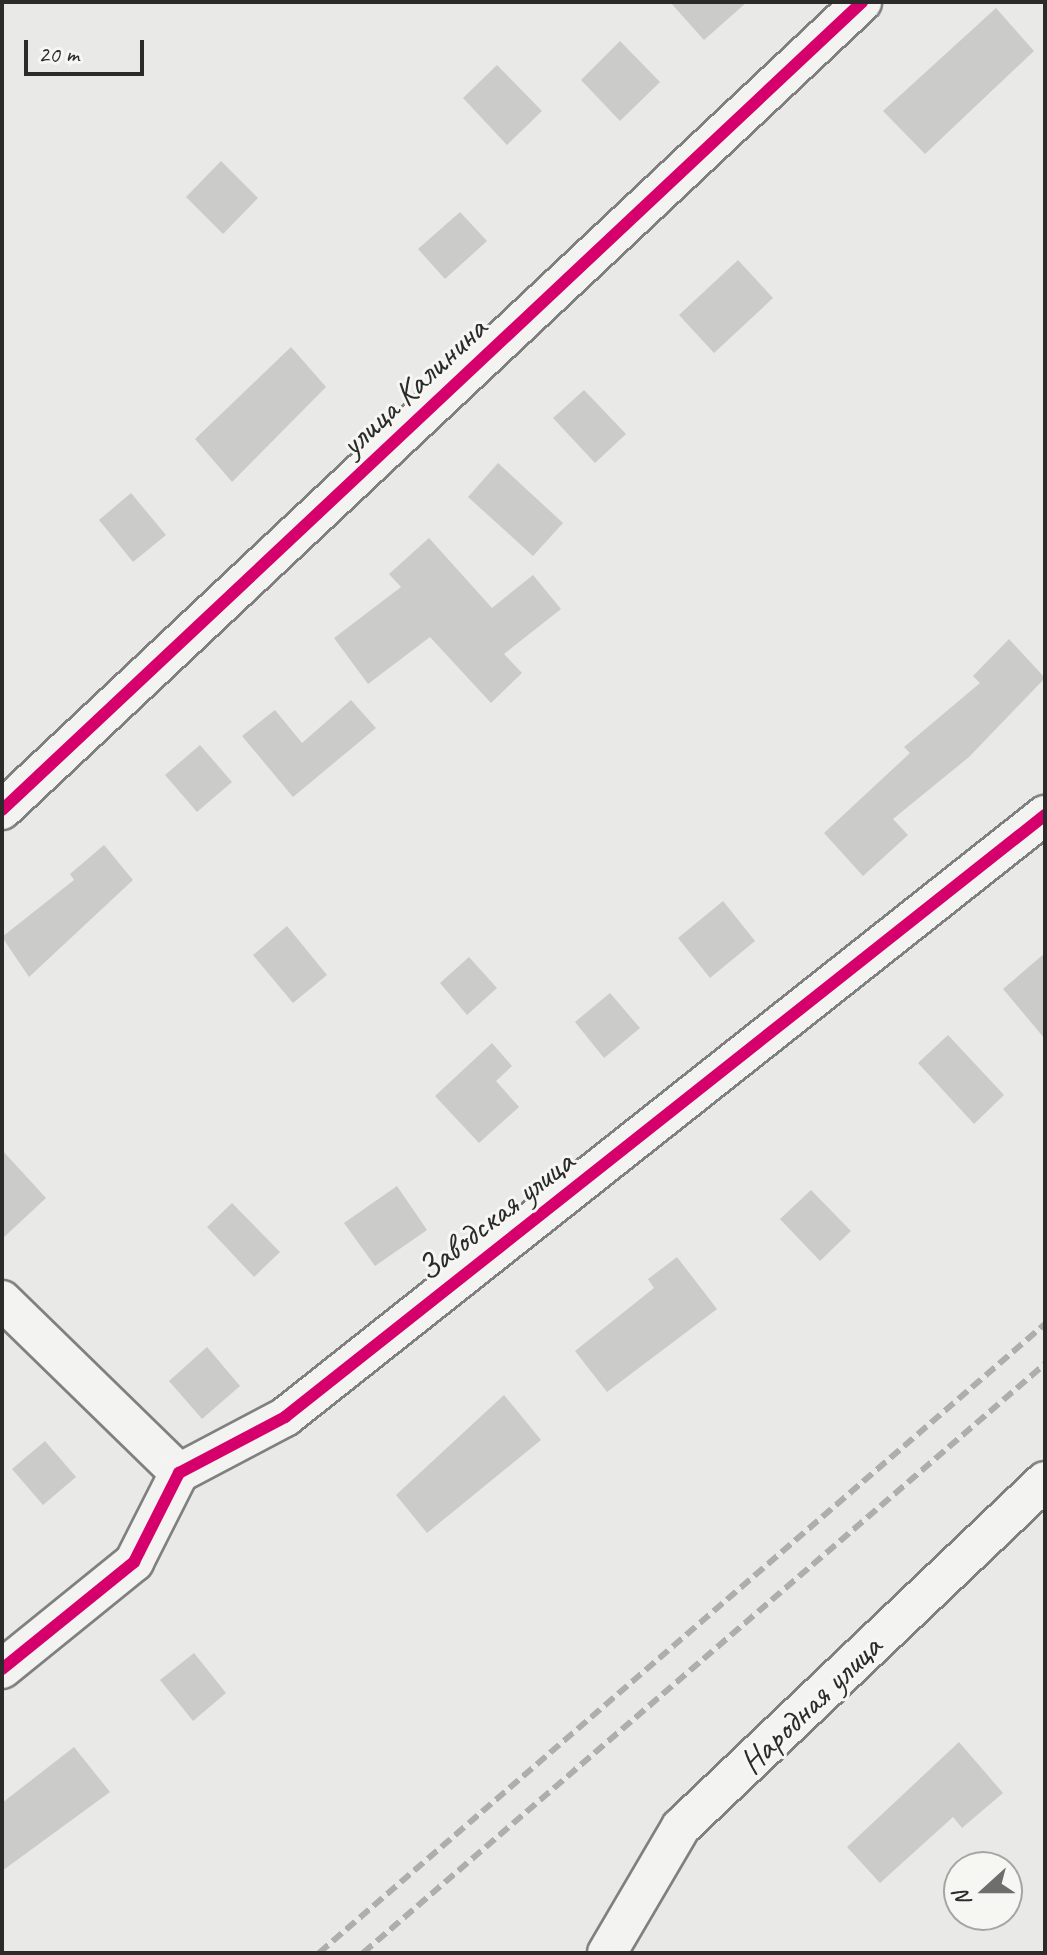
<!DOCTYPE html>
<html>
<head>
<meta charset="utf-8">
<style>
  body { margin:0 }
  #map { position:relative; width:1047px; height:1955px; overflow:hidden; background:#e9e9e7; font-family:Caveat,sans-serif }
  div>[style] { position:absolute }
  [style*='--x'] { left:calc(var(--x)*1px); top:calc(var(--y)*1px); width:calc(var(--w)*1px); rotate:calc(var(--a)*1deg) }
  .building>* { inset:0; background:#cbcbca }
  .roads { filter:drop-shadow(2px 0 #808080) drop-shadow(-2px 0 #808080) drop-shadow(0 2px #808080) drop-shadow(0 -2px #808080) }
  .minor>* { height:38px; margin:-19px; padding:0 19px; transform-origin:19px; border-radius:19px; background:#f3f3f1 }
  .rail>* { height:6px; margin-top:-3px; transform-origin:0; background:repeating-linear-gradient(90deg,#aeaead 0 12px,transparent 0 18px) }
  .cycleway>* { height:12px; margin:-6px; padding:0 6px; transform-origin:6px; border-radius:6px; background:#d6006c }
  span { translate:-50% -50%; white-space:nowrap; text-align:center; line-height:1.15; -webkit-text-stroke:6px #f6f6f2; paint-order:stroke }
  .street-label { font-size:34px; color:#2b2b2b }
  .frame { position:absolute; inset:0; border:4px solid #2b2b2b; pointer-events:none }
  .north { position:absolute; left:943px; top:1851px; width:80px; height:80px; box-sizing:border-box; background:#f6f6f2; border:2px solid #a5a5a2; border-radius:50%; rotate:249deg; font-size:22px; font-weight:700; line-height:32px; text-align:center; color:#2b2b2b }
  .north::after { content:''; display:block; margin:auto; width:28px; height:36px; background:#6e6e6d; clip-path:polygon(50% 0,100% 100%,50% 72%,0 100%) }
  .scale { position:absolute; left:24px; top:40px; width:120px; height:36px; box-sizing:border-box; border:4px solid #2b2b2b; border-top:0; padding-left:10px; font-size:24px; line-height:28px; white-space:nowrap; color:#2b2b2b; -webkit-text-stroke:6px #f6f6f2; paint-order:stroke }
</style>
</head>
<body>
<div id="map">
  <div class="building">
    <i style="clip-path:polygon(670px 2px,747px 2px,704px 40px)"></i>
    <i style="clip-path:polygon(996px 8px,1034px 51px,925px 154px,883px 111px)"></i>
    <i style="clip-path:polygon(620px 41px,660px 82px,620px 121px,581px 80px)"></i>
    <i style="clip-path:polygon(497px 65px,542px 111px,507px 145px,463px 98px)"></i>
    <i style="clip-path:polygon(221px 161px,258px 198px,223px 234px,186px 197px)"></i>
    <i style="clip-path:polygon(460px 212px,487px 241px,445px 279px,418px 249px)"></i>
    <i style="clip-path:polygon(738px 260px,773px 298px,714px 353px,679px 315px)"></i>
    <i style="clip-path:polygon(291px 347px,326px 387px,232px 482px,195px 439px)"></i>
    <i style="clip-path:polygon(584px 390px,626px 434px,595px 463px,553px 418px)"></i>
    <i style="clip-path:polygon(498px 463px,563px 523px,533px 556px,468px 497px)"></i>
    <i style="clip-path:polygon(131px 493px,166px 535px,133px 562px,99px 520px)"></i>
    <i style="clip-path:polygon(429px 538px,492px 608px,533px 575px,561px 609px,504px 654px,522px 673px,491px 703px,430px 637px,368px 684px,334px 638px,401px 587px,389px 574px)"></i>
    <i style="clip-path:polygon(1009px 639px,1045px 678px,969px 757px,893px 819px,908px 835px,863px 876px,824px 833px,910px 753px,904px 747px,980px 683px,973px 676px)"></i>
    <i style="clip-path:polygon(351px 700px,376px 728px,293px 797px,242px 736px,275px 710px,302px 743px)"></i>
    <i style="clip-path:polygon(200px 745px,232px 782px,197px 812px,165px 775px)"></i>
    <i style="clip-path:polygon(104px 845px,133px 880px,29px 977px,2px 937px,74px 880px,70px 874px)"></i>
    <i style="clip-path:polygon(723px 901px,755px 941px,710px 978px,678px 938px)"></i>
    <i style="clip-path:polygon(287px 926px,327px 975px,293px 1003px,253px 955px)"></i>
    <i style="clip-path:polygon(1045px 953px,1045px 1039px,1003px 989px)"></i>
    <i style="clip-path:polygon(469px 957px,497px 988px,467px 1015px,440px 983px)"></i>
    <i style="clip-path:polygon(610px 993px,640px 1028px,604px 1058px,575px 1022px)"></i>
    <i style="clip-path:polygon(948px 1035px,1004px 1095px,974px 1124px,918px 1063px)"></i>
    <i style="clip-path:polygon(492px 1043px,512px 1066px,496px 1081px,519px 1107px,479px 1143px,435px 1096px)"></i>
    <i style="clip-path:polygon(2px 1150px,46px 1198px,2px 1239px)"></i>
    <i style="clip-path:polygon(397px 1186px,427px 1230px,375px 1266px,344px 1223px)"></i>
    <i style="clip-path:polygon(811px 1190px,851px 1231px,820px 1261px,780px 1219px)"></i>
    <i style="clip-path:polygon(232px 1203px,280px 1252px,254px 1277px,207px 1227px)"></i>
    <i style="clip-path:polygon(677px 1257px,717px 1309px,607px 1392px,575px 1351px,654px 1288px,648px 1279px)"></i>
    <i style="clip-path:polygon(207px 1347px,240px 1386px,202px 1419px,169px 1381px)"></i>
    <i style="clip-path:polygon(504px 1395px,541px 1440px,427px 1533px,396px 1495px)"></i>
    <i style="clip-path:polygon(45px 1441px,76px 1477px,43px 1505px,12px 1469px)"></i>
    <i style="clip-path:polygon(194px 1653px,226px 1693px,193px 1721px,160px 1680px)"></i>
    <i style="clip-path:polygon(959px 1742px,1003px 1793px,962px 1828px,953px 1817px,880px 1883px,847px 1847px)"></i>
    <i style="clip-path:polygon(74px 1747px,110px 1792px,2px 1871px,2px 1803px)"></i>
  </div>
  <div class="roads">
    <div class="minor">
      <i style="--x:2;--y:810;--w:1180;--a:-43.21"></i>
      <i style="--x:2;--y:1300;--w:248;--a:44.3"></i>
      <i style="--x:2;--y:1669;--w:170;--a:-39"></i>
      <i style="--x:134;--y:1562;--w:100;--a:-63.2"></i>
      <i style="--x:179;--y:1473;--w:120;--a:-27.8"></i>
      <i style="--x:285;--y:1417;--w:970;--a:-38.38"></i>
      <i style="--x:607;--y:1953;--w:146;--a:-59.6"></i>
      <i style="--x:681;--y:1827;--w:502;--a:-43.55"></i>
    </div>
  </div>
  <div class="rail">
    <i style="--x:319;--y:1953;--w:961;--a:-40.91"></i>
    <i style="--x:363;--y:1953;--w:901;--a:-40.82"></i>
  </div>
  <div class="cycleway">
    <i style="--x:2;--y:810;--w:1180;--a:-43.21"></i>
    <i style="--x:2;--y:1669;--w:170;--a:-39"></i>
    <i style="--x:134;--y:1562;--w:100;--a:-63.2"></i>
    <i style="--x:179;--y:1473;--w:120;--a:-27.8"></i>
    <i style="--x:285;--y:1417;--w:970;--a:-38.38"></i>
  </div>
  <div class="street-label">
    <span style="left:413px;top:386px;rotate:-43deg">улица Калинина</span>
    <span style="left:495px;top:1215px;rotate:-38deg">Заводская улица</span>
    <span style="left:810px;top:1704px;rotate:-44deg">Народная улица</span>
  </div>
  <div class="frame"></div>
  <div class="north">N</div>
  <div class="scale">20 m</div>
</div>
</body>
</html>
